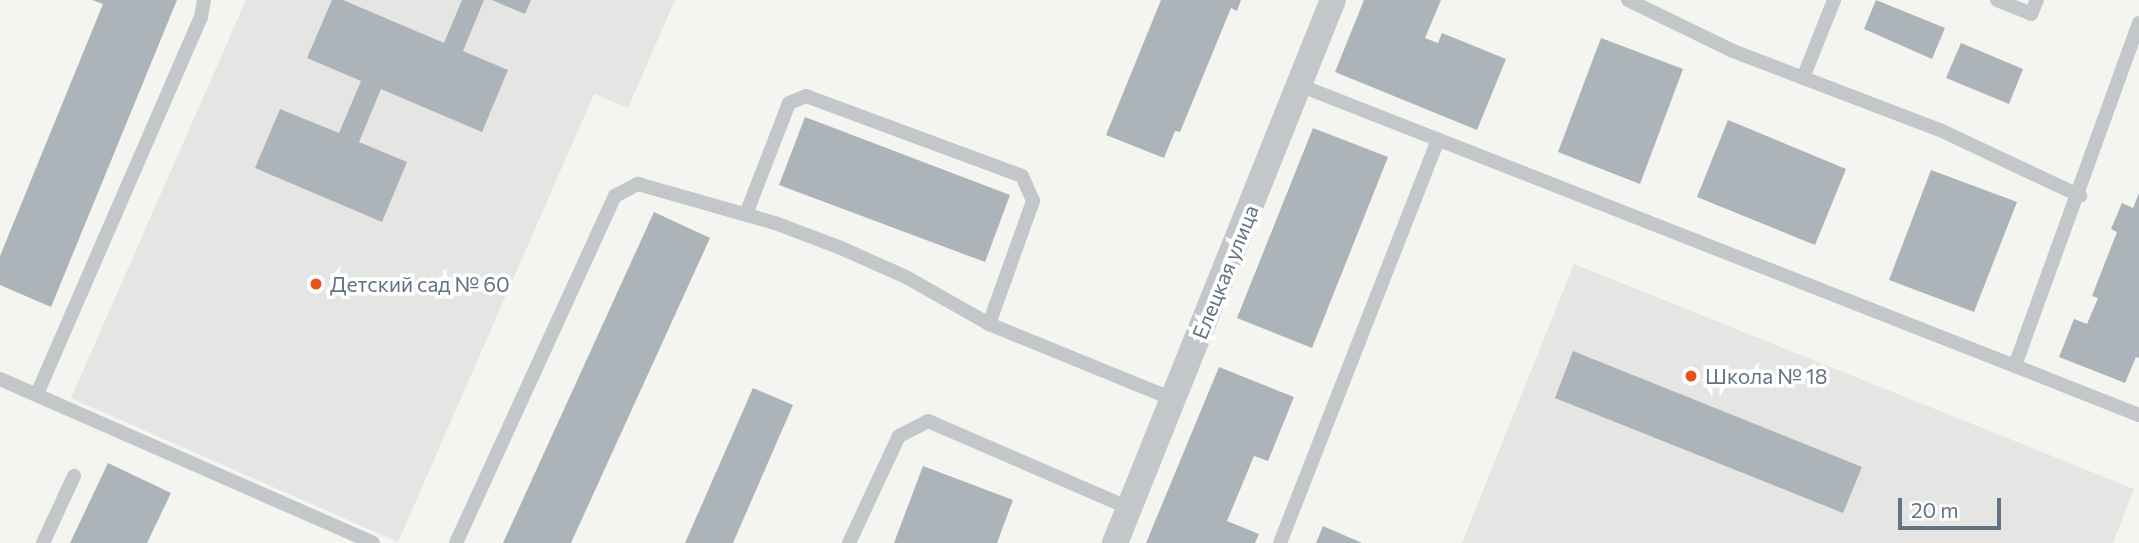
<!DOCTYPE html>
<html>
<head>
<meta charset="utf-8">
<style>
  body { margin:0 }
  #map { position:relative; width:2139px; height:543px; overflow:hidden; background:#f4f5f0; font-family:Commissioner,sans-serif }
  div>[style] { position:absolute }
  [style*='--x'] { left:calc(var(--x)*1px); top:calc(var(--y)*1px); width:calc(var(--w)*1px); rotate:calc(var(--a)*1deg) }
  .built>* { inset:0; background:#e5e6e4 }
  .building>* { inset:0; background:#acb3b9 }
  .service>* { height:14px; margin:-7px; padding:0 7px; transform-origin:7px; border-radius:7px; background:#c4c7ca }
  .minor>* { height:26px; margin:-13px; padding:0 13px; transform-origin:13px; border-radius:13px; background:#c4c7ca }
  .dots>* { width:19px; height:19px; translate:-50% -50%; box-sizing:border-box; border:4px solid #fff; border-radius:50% }
  span { translate:-50% -50%; white-space:nowrap; text-align:center; line-height:1.15; -webkit-text-stroke:7px #fff; paint-order:stroke }
  .street-label { font-size:21px; color:#627382 }
  .poi-label { font-size:21px; color:#627382 }
  .left { translate:0 -50%; text-align:left }
  .scale { position:absolute; left:1898px; top:498px; width:103px; height:32px; box-sizing:border-box; border:4px solid #627382; border-top:0; padding-left:9px; font-size:21px; line-height:24px; white-space:nowrap; color:#627382; -webkit-text-stroke:5px #fff; paint-order:stroke }
</style>
</head>
<body>
<div id="map">
  <div class="built">
    <i style="clip-path:polygon(246px 0,675px 0,628px 108px,594px 94px,398px 542px,71px 398px)"></i>
    <i style="clip-path:polygon(1574px 264px,2134px 489px,2113px 543px,1462px 543px)"></i>
  </div>
  <div class="building">
    <i style="clip-path:polygon(92px 0,177px 0,51px 307px,0 285px,0 256px,103px 4px)"></i>
    <i style="clip-path:polygon(332px 0,343px 0,444px 43px,462px 0,484px 0,463px 51px,508px 70px,482px 132px,381px 89px,359px 142px,407px 162px,382px 222px,255px 168px,280px 109px,339px 133px,361px 81px,307px 58px)"></i>
    <i style="clip-path:polygon(492px 0,531px 0,525px 14px)"></i>
    <i style="clip-path:polygon(1161px 0,1241px 0,1237px 11px,1231px 8px,1180px 132px,1175px 131px,1164px 158px,1106px 135px)"></i>
    <i style="clip-path:polygon(1364px 0,1441px 0,1425px 38px,1438px 43px,1442px 33px,1506px 59px,1477px 130px,1335px 72px)"></i>
    <i style="clip-path:polygon(1876px 0,1945px 28px,1932px 59px,1864px 29px)"></i>
    <i style="clip-path:polygon(1601px 38px,1683px 69px,1640px 184px,1558px 152px)"></i>
    <i style="clip-path:polygon(1961px 43px,2023px 69px,2009px 104px,1946px 78px)"></i>
    <i style="clip-path:polygon(805px 117px,1010px 195px,985px 262px,779px 185px)"></i>
    <i style="clip-path:polygon(1728px 120px,1846px 169px,1815px 245px,1697px 197px)"></i>
    <i style="clip-path:polygon(1313px 128px,1388px 157px,1312px 348px,1237px 318px)"></i>
    <i style="clip-path:polygon(1931px 170px,2017px 202px,1974px 312px,1889px 280px)"></i>
    <i style="clip-path:polygon(2139px 193px,2139px 358px,2136px 357px,2125px 383px,2059px 357px,2074px 319px,2087px 324px,2098px 298px,2092px 296px,2117px 232px,2111px 229px,2122px 203px,2133px 208px)"></i>
    <i style="clip-path:polygon(654px 212px,710px 238px,571px 543px,503px 543px)"></i>
    <i style="clip-path:polygon(1573px 351px,1862px 467px,1843px 513px,1555px 398px)"></i>
    <i style="clip-path:polygon(1219px 367px,1294px 397px,1268px 461px,1254px 456px,1227px 521px,1259px 534px,1255px 543px,1146px 543px)"></i>
    <i style="clip-path:polygon(753px 388px,793px 405px,733px 543px,685px 543px)"></i>
    <i style="clip-path:polygon(108px 463px,171px 493px,147px 543px,70px 543px)"></i>
    <i style="clip-path:polygon(923px 466px,1013px 500px,997px 543px,894px 543px)"></i>
    <i style="clip-path:polygon(1323px 526px,1362px 543px,1316px 543px)"></i>
  </div>
  <div class="service">
    <i style="--x:1628;--y:0;--w:117;--a:25.9"></i>
    <i style="--x:1733;--y:51;--w:222;--a:20.9"></i>
    <i style="--x:1940;--y:130;--w:155;--a:25.2"></i>
    <i style="--x:1997;--y:0;--w:37;--a:22"></i>
    <i style="--x:2031;--y:14;--w:15;--a:-67"></i>
    <i style="--x:2139;--y:23;--w:365;--a:109.9"></i>
    <i style="--x:2015;--y:366;--w:133;--a:21.6"></i>
    <i style="--x:1803;--y:78;--w:84;--a:-68.3"></i>
    <i style="--x:1299;--y:85;--w:769;--a:21.43"></i>
    <i style="--x:746;--y:214;--w:119;--a:-68.8"></i>
    <i style="--x:789;--y:103;--w:18;--a:-22"></i>
    <i style="--x:806;--y:96;--w:230;--a:20.3"></i>
    <i style="--x:1022;--y:176;--w:27;--a:66"></i>
    <i style="--x:1033;--y:201;--w:131;--a:109.7"></i>
    <i style="--x:0;--y:379;--w:407;--a:23.7"></i>
    <i style="--x:37;--y:394;--w:411;--a:-66.5"></i>
    <i style="--x:201;--y:17;--w:17;--a:-80"></i>
    <i style="--x:43;--y:543;--w:74;--a:-65.2"></i>
    <i style="--x:456;--y:543;--w:382;--a:-65.4"></i>
    <i style="--x:615;--y:196;--w:26;--a:-28"></i>
    <i style="--x:638;--y:184;--w:142;--a:15.9"></i>
    <i style="--x:775;--y:223;--w:71;--a:20.7"></i>
    <i style="--x:841;--y:248;--w:71;--a:24"></i>
    <i style="--x:906;--y:277;--w:95;--a:29.5"></i>
    <i style="--x:989;--y:324;--w:201;--a:22.2"></i>
    <i style="--x:849;--y:543;--w:118;--a:-65"></i>
    <i style="--x:899;--y:436;--w:33;--a:-27"></i>
    <i style="--x:928;--y:421;--w:219;--a:23.4"></i>
    <i style="--x:1280;--y:543;--w:433;--a:-68.6"></i>
  </div>
  <div class="minor">
    <i style="--x:1115;--y:543;--w:585;--a:-68.13"></i>
  </div>
  <div class="dots">
    <i style="left:316px;top:284px;background:#e8531c"></i>
    <i style="left:1691px;top:376px;background:#e8531c"></i>
  </div>
  <div class="street-label">
    <span style="left:1225px;top:272px;rotate:-68deg">Елецкая улица</span>
  </div>
  <div class="poi-label">
    <span class="left" style="left:330px;top:284px">Детский сад № 60</span>
    <span class="left" style="left:1705px;top:376px">Школа № 18</span>
  </div>
  <div class="scale">20 m</div>
</div>
</body>
</html>
